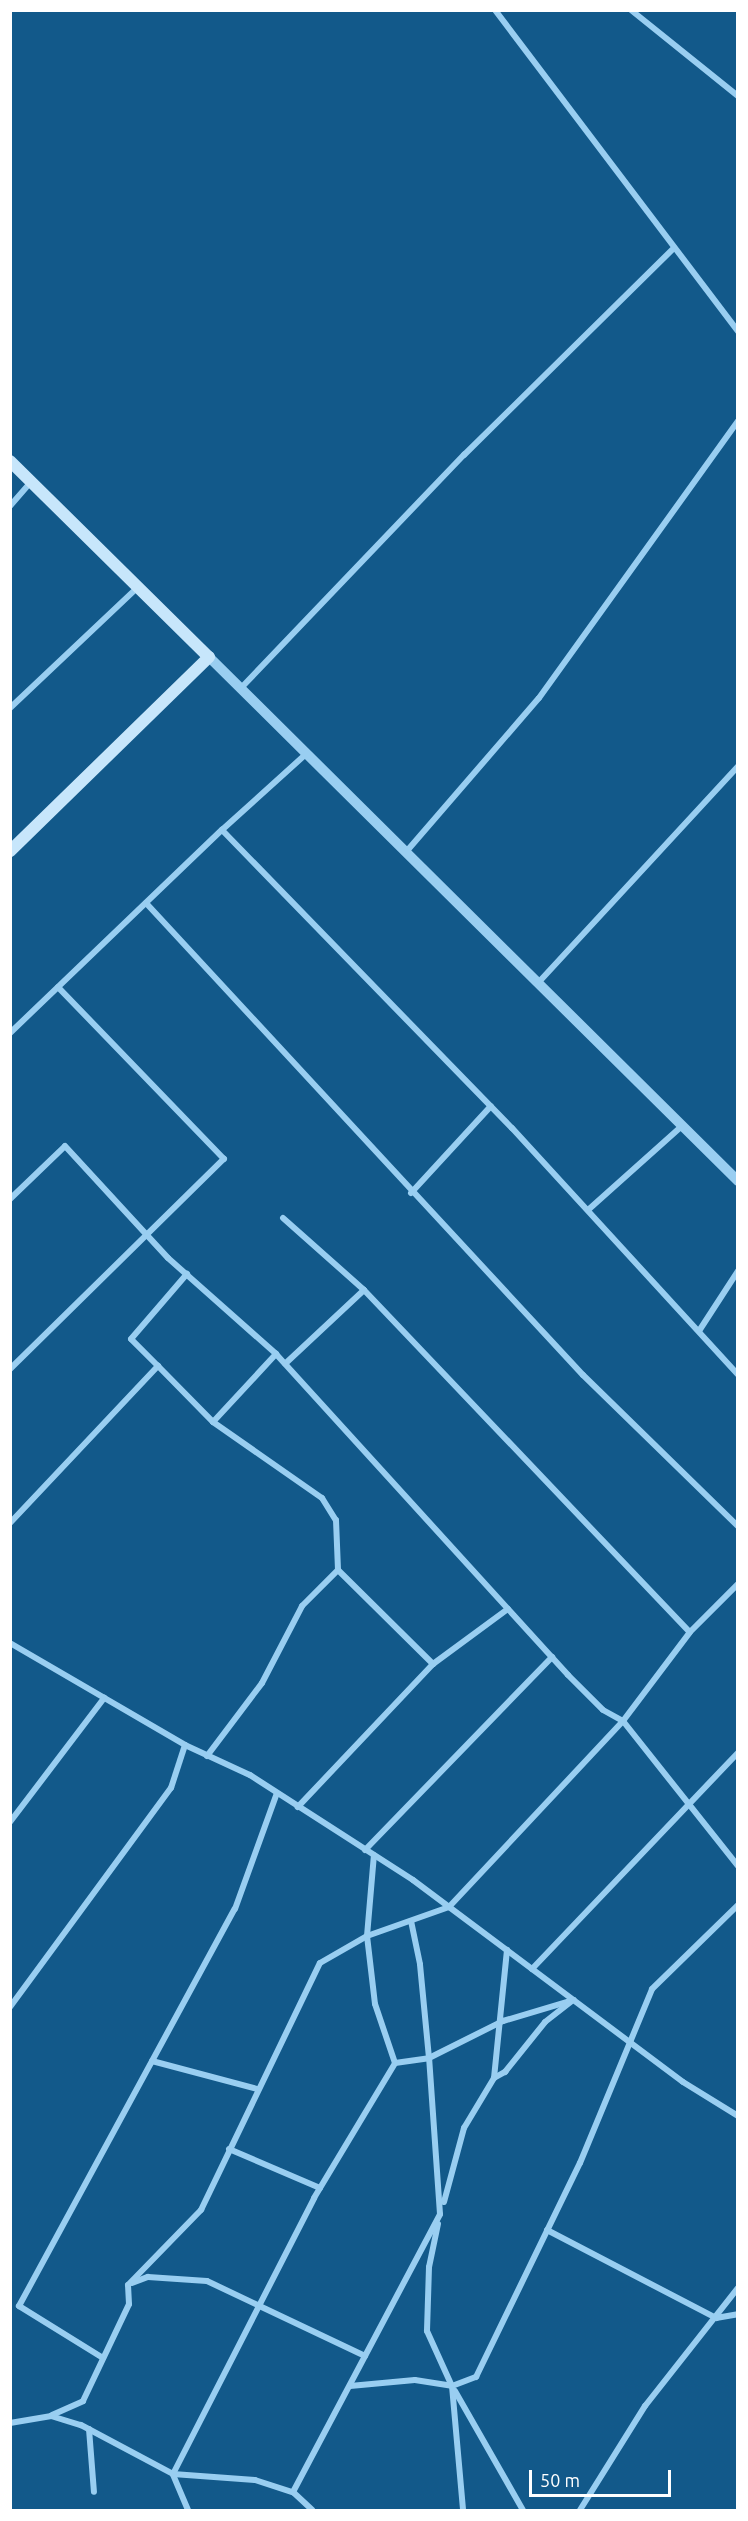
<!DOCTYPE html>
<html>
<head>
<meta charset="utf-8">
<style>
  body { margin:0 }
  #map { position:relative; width:748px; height:2521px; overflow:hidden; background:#12598a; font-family:Ubuntu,sans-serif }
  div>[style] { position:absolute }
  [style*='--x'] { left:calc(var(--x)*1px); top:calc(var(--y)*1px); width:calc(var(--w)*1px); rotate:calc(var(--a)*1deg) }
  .minor>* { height:6px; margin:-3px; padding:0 3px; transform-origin:3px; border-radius:3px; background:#99cef1 }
  .tertiary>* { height:10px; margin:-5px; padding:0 5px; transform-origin:5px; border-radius:5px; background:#99cef1 }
  .secondary>* { height:12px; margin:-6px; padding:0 6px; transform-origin:6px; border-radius:6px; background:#c7e6fb }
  span { translate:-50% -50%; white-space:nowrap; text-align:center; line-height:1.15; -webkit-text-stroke:4.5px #12598a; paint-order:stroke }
  .frame { position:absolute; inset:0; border:12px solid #fff; pointer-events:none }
  .scale { position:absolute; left:529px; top:2470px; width:142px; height:27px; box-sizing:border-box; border:3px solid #fff; border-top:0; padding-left:8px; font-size:18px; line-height:21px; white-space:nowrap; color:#fff; -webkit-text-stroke:4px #12598a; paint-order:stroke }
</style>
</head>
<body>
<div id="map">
  <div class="minor">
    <i style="--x:495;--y:10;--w:403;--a:52.9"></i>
    <i style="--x:631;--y:10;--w:137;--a:38.8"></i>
    <i style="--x:10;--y:506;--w:32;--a:-49"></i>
    <i style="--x:241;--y:688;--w:323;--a:-46.3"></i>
    <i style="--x:464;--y:455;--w:295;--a:-44.6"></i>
    <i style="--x:10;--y:708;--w:176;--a:-43.4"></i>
    <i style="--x:306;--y:754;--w:113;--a:137.9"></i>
    <i style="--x:222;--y:830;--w:416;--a:45.8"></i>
    <i style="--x:512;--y:1128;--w:335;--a:47.5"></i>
    <i style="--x:406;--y:852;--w:203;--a:-49.2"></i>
    <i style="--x:539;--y:698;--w:341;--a:-54.3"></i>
    <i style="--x:146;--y:903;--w:643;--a:47.21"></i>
    <i style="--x:583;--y:1375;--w:216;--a:44.3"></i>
    <i style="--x:538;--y:983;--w:295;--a:-47.3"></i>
    <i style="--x:10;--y:1033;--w:294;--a:-43.8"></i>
    <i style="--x:411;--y:1193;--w:118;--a:-47.4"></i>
    <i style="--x:10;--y:1199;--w:76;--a:-43.9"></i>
    <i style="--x:65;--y:1146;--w:152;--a:47.4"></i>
    <i style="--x:168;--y:1258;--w:144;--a:41.6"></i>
    <i style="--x:276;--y:1354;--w:434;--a:47.7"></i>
    <i style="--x:568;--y:1675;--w:49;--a:45"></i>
    <i style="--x:603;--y:1710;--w:23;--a:29"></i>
    <i style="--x:623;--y:1721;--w:185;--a:51.6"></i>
    <i style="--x:588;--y:1210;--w:126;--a:-41.8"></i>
    <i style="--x:283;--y:1218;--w:108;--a:41.6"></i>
    <i style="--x:364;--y:1290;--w:108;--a:136.9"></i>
    <i style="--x:364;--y:1290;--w:472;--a:46.4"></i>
    <i style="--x:690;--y:1632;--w:68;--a:-45"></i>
    <i style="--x:699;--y:1331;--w:72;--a:-57"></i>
    <i style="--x:158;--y:1366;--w:78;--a:45.5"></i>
    <i style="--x:213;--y:1422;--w:93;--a:-47.2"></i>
    <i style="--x:10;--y:1369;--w:300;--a:-44.5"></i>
    <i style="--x:224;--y:1159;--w:239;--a:-134"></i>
    <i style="--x:213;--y:1422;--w:133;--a:34.9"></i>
    <i style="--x:322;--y:1498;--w:26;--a:58"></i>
    <i style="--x:336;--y:1520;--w:50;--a:87.7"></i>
    <i style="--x:338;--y:1570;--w:134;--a:44.7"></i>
    <i style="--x:433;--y:1664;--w:197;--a:133.4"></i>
    <i style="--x:10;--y:1523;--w:216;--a:-46.7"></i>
    <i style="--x:158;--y:1366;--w:38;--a:-135"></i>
    <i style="--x:131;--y:1339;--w:86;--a:-49.3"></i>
    <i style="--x:10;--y:1643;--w:203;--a:30.2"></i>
    <i style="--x:185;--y:1745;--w:72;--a:24.8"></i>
    <i style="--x:250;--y:1775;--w:194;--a:32.8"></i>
    <i style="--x:413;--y:1880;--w:337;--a:36.8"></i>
    <i style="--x:683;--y:2082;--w:65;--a:31.7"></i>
    <i style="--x:433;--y:1664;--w:93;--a:-36.3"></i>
    <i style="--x:207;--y:1756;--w:91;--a:-53"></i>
    <i style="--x:262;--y:1683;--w:87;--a:-62.5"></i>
    <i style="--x:302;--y:1606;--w:51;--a:-45"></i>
    <i style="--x:10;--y:1822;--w:156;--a:-52.8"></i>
    <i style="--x:365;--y:1850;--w:269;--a:-45.9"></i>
    <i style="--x:532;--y:1969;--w:298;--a:-46.4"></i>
    <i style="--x:10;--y:2007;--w:272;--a:-53.7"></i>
    <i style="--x:171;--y:1788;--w:45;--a:-72"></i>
    <i style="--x:152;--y:2061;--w:109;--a:14.9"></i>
    <i style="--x:395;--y:2063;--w:34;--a:-8"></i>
    <i style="--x:429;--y:2058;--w:94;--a:-95.5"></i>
    <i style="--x:420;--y:1964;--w:44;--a:-101.8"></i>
    <i style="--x:494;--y:2078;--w:13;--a:-29"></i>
    <i style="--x:505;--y:2072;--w:64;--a:-51.3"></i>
    <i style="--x:545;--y:2022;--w:33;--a:-38"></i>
    <i style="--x:229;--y:2149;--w:99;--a:23.2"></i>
    <i style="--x:444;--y:2202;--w:77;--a:-74.9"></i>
    <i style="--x:464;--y:2128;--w:58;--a:-59"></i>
    <i style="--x:494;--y:2078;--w:129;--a:-84.2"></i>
    <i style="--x:438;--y:2224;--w:44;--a:101.8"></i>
    <i style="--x:429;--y:2267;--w:64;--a:91.8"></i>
    <i style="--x:427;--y:2331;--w:60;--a:65.6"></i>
    <i style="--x:452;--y:2386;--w:124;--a:84.9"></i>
    <i style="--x:547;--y:2230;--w:191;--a:27.5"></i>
    <i style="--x:716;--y:2318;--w:22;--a:-10"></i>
    <i style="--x:132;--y:2283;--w:17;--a:-21"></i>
    <i style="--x:148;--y:2277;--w:59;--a:3.9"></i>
    <i style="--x:207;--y:2281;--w:175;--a:25.4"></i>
    <i style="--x:103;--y:2358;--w:99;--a:-148.2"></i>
    <i style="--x:19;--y:2306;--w:452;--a:-61.5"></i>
    <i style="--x:235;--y:1909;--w:123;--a:-70.1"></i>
    <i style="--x:350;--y:2386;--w:65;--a:-5.3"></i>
    <i style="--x:415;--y:2380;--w:37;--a:9"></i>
    <i style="--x:452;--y:2386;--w:26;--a:-21"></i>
    <i style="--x:476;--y:2377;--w:238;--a:-64.1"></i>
    <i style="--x:580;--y:2163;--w:188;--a:-67.5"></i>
    <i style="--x:652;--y:1989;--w:120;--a:-44.3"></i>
    <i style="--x:455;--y:2391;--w:137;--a:60.3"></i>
    <i style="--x:52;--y:2415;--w:34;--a:-24"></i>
    <i style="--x:83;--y:2401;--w:107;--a:-64.6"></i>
    <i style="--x:129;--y:2304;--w:19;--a:-93"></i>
    <i style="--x:128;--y:2285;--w:105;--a:-45.8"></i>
    <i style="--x:201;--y:2210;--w:274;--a:-64.3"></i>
    <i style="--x:320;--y:1963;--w:54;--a:-29.9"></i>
    <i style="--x:367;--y:1936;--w:81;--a:-85.1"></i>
    <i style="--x:10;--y:2423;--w:42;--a:-9.7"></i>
    <i style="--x:51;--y:2416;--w:31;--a:17"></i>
    <i style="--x:81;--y:2425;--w:104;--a:28"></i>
    <i style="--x:173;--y:2474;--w:82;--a:4.2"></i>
    <i style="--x:255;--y:2480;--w:40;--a:18"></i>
    <i style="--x:293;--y:2492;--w:314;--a:-62.1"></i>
    <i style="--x:440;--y:2214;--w:156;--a:-94"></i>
    <i style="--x:429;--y:2058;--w:83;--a:-26.6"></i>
    <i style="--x:503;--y:2021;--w:74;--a:-16.5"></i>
    <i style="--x:89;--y:2429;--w:63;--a:85.5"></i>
    <i style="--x:293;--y:2492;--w:26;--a:43"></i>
    <i style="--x:188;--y:2510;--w:39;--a:-113"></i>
    <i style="--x:173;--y:2474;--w:310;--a:-62.9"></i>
    <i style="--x:314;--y:2198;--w:157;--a:-59"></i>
    <i style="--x:395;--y:2063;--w:62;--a:-108.7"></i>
    <i style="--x:375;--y:2004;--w:68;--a:-96.7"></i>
    <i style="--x:367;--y:1936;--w:87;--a:-19.5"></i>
    <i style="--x:449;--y:1907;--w:255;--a:-46.9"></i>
    <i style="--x:623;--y:1721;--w:111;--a:-53"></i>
    <i style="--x:580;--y:2510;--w:123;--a:-58"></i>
    <i style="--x:645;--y:2406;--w:150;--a:-51.8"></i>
  </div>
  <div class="tertiary">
    <i style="--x:209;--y:657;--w:745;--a:44.73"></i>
  </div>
  <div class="secondary">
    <i style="--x:10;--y:461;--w:279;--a:44.6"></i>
    <i style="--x:209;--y:657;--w:278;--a:135.7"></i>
  </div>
  <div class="frame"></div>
  <div class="scale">50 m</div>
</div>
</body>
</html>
